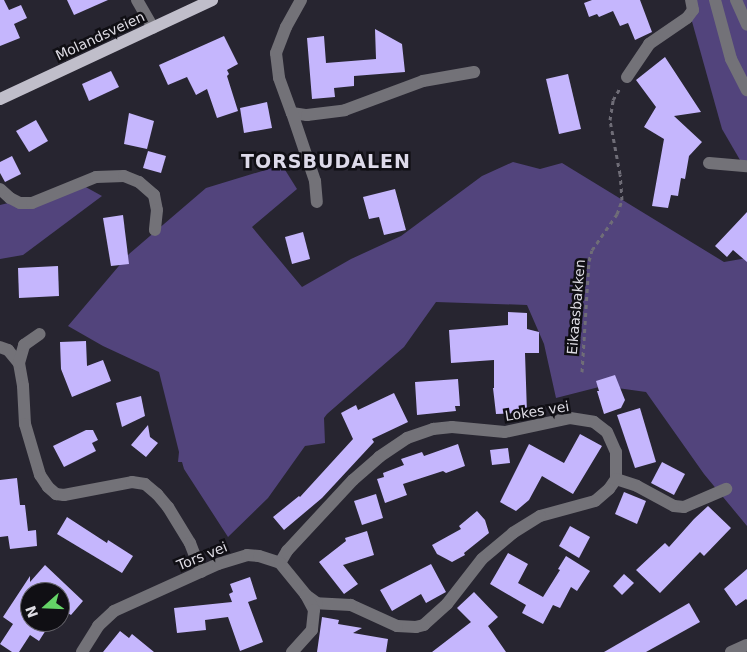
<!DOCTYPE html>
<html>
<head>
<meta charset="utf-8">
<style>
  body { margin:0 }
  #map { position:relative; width:747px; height:652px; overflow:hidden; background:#272530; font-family:"DejaVu Sans",sans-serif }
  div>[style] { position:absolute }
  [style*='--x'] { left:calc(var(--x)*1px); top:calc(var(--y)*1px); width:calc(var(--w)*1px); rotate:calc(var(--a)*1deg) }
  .green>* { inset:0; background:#52447c }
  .building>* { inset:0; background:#c5b6fd }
  .path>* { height:3px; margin-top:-1.5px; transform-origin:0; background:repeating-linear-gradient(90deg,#6f6d77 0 4px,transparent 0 8px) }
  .minor>* { height:12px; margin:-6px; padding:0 6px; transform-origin:6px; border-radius:6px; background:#737278 }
  .major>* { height:12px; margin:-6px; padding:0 6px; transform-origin:6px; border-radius:6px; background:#c0beca }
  span { translate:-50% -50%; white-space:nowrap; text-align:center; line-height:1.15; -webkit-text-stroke:5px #100f14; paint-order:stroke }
  .street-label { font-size:14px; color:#dedce4 }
  .district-label { font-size:19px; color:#dddae9; font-weight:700; letter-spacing:1px }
  .north { position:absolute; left:20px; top:582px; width:50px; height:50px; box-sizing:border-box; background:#100f14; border:1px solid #626167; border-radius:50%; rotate:250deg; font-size:14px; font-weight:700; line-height:20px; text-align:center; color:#dedce4 }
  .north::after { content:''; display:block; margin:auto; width:18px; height:22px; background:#65d467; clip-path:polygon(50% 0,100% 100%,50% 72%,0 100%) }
</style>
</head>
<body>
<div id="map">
  <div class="green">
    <i style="clip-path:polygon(686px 0,747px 0,747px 172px,722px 129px)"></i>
    <i style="clip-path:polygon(513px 162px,540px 169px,562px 163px,724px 262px,747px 258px,747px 526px,704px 474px,646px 392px,603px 386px,556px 398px,544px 344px,527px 305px,436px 302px,404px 347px,327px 414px,324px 418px,325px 443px,305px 446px,268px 498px,228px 537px,184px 469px,182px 462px,178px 462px,179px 452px,159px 372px,103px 346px,68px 326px,129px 254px,206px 188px,282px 165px,297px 189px,252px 227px,302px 287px,351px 259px,401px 236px,482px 176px)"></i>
    <i style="clip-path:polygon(82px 185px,102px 196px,23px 255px,0 259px,0 205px)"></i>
  </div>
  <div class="building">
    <i style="clip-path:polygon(0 0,4px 0,9px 10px,21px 5px,27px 18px,14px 24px,20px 38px,0 46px)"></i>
    <i style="clip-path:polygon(67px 0,108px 0,74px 15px)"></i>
    <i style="clip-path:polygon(592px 0,640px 0,652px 32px,635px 40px,628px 23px,620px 26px,613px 11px,599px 17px,597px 14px,589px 17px,584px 3px)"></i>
    <i style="clip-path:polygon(375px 29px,402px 44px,405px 72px,354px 76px,354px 86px,334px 88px,335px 97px,312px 99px,307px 38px,324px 36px,326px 63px,376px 59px)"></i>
    <i style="clip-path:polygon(224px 36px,238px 64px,227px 70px,229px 74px,227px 76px,238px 111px,217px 118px,207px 89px,196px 95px,187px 77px,168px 85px,159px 65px)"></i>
    <i style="clip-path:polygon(665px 57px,701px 112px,674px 116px,702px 142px,689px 156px,685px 179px,681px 178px,678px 196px,671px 195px,668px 208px,652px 206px,664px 139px,644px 127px,656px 107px,636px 80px)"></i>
    <i style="clip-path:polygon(111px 71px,119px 87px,89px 101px,82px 84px)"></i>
    <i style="clip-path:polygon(568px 74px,581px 129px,559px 134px,546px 79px)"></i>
    <i style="clip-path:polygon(267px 102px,272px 128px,244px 133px,240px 108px)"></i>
    <i style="clip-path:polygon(129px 113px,154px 121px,147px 149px,124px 144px)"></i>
    <i style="clip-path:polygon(36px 120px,48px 141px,29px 152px,16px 131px)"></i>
    <i style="clip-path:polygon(148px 151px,166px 156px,161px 173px,143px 168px)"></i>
    <i style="clip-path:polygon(12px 156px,21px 174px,5px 182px,0 173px,0 162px)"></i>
    <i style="clip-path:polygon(395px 189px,406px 230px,384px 235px,379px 217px,369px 219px,363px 197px)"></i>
    <i style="clip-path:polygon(747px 212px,747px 262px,733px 250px,727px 257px,715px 246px)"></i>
    <i style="clip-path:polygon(123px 215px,129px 264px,111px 266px,103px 218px)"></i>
    <i style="clip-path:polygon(303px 232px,310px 259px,292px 264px,285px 237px)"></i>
    <i style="clip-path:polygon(58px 266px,59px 296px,19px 298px,18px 268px)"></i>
    <i style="clip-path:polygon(508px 312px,527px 313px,527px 329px,539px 332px,539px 353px,525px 353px,527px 413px,496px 414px,493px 388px,494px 388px,494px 360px,451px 363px,449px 330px,508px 325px)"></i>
    <i style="clip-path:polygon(86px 341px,87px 366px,103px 360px,111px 381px,72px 397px,61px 369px,60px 342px)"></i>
    <i style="clip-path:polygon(615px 375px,625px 400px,621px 408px,604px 414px,597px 391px,599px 391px,596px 381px)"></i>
    <i style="clip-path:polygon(458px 379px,460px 406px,455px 406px,456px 411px,417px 415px,415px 382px)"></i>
    <i style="clip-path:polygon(394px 393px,408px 422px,372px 439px,374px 442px,322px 498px,284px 530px,273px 517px,299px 496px,300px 497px,353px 439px,341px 413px,356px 405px,358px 410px)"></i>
    <i style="clip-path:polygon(141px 396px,145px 416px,122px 427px,116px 403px)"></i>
    <i style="clip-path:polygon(640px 408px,656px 462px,635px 468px,617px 415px)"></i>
    <i style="clip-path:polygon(148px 425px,150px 437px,158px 443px,146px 457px,131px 445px)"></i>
    <i style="clip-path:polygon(86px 430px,93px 430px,98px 440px,92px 443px,96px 451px,64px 467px,53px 446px)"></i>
    <i style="clip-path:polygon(580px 434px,602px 446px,573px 494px,542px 476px,529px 500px,516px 511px,500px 502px,529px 444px,564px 463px)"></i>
    <i style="clip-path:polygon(458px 444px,465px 466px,446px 473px,443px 471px,403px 484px,407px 495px,385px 503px,377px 479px,384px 477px,383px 473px,404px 465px,401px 459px,422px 452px,424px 456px)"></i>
    <i style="clip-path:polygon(508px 448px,510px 463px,492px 465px,490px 450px)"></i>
    <i style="clip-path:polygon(662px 462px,685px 474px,674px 495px,651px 483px)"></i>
    <i style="clip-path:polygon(17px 478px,20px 505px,25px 505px,28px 531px,36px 530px,37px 546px,10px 549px,8px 536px,0 537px,0 480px)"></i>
    <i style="clip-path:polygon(624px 492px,646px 501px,637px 524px,615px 514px)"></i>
    <i style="clip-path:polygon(376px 494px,383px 518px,362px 525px,354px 501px)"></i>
    <i style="clip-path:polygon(708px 506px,731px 528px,704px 556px,700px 552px,660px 593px,636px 570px,665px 543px,669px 547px,694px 519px)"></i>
    <i style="clip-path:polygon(477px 511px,485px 520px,489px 533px,464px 553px,465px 555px,452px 562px,437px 554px,432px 545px,461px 529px,459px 526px)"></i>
    <i style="clip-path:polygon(67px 517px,107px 543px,108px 540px,133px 556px,122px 573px,57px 534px)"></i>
    <i style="clip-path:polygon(570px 526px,590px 537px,579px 558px,559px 546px)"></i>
    <i style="clip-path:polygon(367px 531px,374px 555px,343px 565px,358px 584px,344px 594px,319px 562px,346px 541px,345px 538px)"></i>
    <i style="clip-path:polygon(508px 553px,528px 564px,518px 583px,543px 597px,560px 570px,558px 569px,566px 556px,590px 571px,577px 591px,571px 587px,560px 608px,553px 605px,543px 624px,522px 613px,526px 605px,490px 584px)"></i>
    <i style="clip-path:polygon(431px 564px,446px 592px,426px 603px,421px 594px,392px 611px,380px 590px)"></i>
    <i style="clip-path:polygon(45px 565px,83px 601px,71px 615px,60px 608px,60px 592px,30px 592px,30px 622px,51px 622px,39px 641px,30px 635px,19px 652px,12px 652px,0 644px,13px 624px,3px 617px,30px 576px,30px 582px)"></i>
    <i style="clip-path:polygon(747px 569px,747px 600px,746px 599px,736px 606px,724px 589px)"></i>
    <i style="clip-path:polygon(624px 574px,634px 583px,622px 595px,613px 586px)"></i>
    <i style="clip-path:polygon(250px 577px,257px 599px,248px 602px,263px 642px,240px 651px,228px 617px,205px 620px,206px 630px,177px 633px,174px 608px,232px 602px,229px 594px,233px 592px,230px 584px)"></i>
    <i style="clip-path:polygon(474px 592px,498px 617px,488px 626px,506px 652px,432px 652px,471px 622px,457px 608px)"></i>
    <i style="clip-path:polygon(689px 603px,700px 622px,646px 652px,604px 652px)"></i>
    <i style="clip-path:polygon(322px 617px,339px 620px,338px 624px,362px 628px,353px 633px,388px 639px,386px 652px,317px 652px)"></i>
    <i style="clip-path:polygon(120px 631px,129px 638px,132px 634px,154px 652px,103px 652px)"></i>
  </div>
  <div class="path">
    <i style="--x:582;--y:372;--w:111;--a:-86.4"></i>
    <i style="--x:589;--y:261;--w:11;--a:-75"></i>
    <i style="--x:592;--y:250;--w:44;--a:-55.2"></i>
    <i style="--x:617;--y:214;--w:15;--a:-70"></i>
    <i style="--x:622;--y:200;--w:26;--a:-94"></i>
    <i style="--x:620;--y:174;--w:55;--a:-100.5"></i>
    <i style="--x:610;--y:120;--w:20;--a:-81"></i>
    <i style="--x:613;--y:100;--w:14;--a:-60"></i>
  </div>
  <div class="minor">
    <i style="--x:137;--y:0;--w:32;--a:60"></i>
    <i style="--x:301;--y:0;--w:31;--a:119"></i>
    <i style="--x:286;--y:27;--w:28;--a:111"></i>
    <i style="--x:276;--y:53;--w:25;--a:83"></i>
    <i style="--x:279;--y:78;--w:37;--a:70"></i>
    <i style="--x:292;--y:113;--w:15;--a:8"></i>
    <i style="--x:307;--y:115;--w:38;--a:-7"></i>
    <i style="--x:345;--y:110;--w:83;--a:-20.4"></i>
    <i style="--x:423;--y:81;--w:52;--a:-10"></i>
    <i style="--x:715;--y:0;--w:61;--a:74.8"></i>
    <i style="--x:731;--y:59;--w:35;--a:63"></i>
    <i style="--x:736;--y:0;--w:27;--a:66"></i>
    <i style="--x:627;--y:77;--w:40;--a:-56"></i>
    <i style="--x:649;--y:44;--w:46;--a:-34.4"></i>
    <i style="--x:687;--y:18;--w:10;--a:-53"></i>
    <i style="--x:693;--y:10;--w:10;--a:-101"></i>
    <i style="--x:292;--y:113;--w:72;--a:71.3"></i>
    <i style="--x:315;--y:181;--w:21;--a:85"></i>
    <i style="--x:709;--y:163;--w:38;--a:5"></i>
    <i style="--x:0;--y:189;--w:13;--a:42"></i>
    <i style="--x:10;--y:198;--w:11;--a:27"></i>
    <i style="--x:20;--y:203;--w:12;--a:0"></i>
    <i style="--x:32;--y:203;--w:69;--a:-22.1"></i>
    <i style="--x:96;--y:177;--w:28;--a:-2"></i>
    <i style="--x:124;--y:176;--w:16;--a:22"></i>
    <i style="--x:139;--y:182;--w:20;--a:41"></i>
    <i style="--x:154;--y:195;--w:15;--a:79"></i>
    <i style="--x:157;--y:210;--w:20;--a:96"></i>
    <i style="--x:0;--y:347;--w:9;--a:21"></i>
    <i style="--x:8;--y:350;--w:17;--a:50"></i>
    <i style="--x:19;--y:363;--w:23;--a:80"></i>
    <i style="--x:23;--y:386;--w:38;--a:87"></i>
    <i style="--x:25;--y:424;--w:53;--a:73.6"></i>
    <i style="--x:40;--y:475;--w:14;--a:56"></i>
    <i style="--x:48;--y:487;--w:11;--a:41"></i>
    <i style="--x:56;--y:494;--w:8;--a:7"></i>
    <i style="--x:64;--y:495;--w:69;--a:-10.8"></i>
    <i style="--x:132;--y:482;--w:13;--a:9"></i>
    <i style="--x:145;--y:484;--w:16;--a:40"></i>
    <i style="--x:157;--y:494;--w:17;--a:50"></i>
    <i style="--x:168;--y:507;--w:42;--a:58.6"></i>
    <i style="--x:190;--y:543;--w:31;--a:69"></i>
    <i style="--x:19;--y:363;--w:19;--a:-74"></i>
    <i style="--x:24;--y:345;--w:19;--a:-35"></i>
    <i style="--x:616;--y:479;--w:22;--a:18"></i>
    <i style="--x:637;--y:486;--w:42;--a:28.4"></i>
    <i style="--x:674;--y:506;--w:10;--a:6"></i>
    <i style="--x:684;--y:507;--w:46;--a:-23.2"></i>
    <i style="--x:280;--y:563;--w:14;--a:-60"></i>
    <i style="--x:287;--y:551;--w:97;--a:-47.1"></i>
    <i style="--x:353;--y:480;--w:35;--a:-41"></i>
    <i style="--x:379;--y:457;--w:34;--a:-34"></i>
    <i style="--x:407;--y:438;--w:28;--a:-19"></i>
    <i style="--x:433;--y:429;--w:19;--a:-6"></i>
    <i style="--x:452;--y:427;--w:53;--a:5.4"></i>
    <i style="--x:505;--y:432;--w:66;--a:-12.2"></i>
    <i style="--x:570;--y:418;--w:24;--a:9"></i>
    <i style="--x:594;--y:422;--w:16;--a:38"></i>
    <i style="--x:607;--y:432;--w:22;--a:66"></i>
    <i style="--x:616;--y:452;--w:27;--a:90"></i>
    <i style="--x:616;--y:479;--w:12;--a:125"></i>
    <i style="--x:609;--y:489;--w:18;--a:139"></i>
    <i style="--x:595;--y:501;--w:57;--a:164.7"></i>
    <i style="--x:540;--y:516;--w:32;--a:148"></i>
    <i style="--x:513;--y:533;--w:40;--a:140"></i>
    <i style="--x:482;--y:559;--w:57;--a:127.9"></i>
    <i style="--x:447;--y:604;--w:31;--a:138"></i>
    <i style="--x:424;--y:625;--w:8;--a:166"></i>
    <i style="--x:416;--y:627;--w:19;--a:-177"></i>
    <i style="--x:397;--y:626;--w:51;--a:-155.5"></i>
    <i style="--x:351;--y:605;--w:34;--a:-177"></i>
    <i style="--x:317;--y:603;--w:14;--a:-144"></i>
    <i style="--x:82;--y:652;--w:31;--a:-58"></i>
    <i style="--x:98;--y:626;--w:22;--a:-43"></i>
    <i style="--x:114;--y:611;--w:114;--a:-24.3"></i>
    <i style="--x:218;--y:564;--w:30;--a:-17"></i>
    <i style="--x:247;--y:555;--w:12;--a:5"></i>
    <i style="--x:259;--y:556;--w:22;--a:18"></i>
    <i style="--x:280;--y:563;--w:41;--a:50.9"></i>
    <i style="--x:306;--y:595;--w:17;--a:62"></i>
    <i style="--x:314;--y:610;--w:20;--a:96"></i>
    <i style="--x:312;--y:630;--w:30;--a:132"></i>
    <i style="--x:731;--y:652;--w:17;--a:-24"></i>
  </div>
  <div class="major">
    <i style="--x:0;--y:99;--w:234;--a:-25"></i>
  </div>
  <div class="street-label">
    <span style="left:100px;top:36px;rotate:-25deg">Molandsveien</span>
    <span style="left:576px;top:307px;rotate:-85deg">Eikaasbakken</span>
    <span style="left:537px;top:411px;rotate:-9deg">Lokes vei</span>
    <span style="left:202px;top:556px;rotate:-22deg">Tors vei</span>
  </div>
  <div class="district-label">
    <span style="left:326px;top:162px">TORSBUDALEN</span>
  </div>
  <div class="north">N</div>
</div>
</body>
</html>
